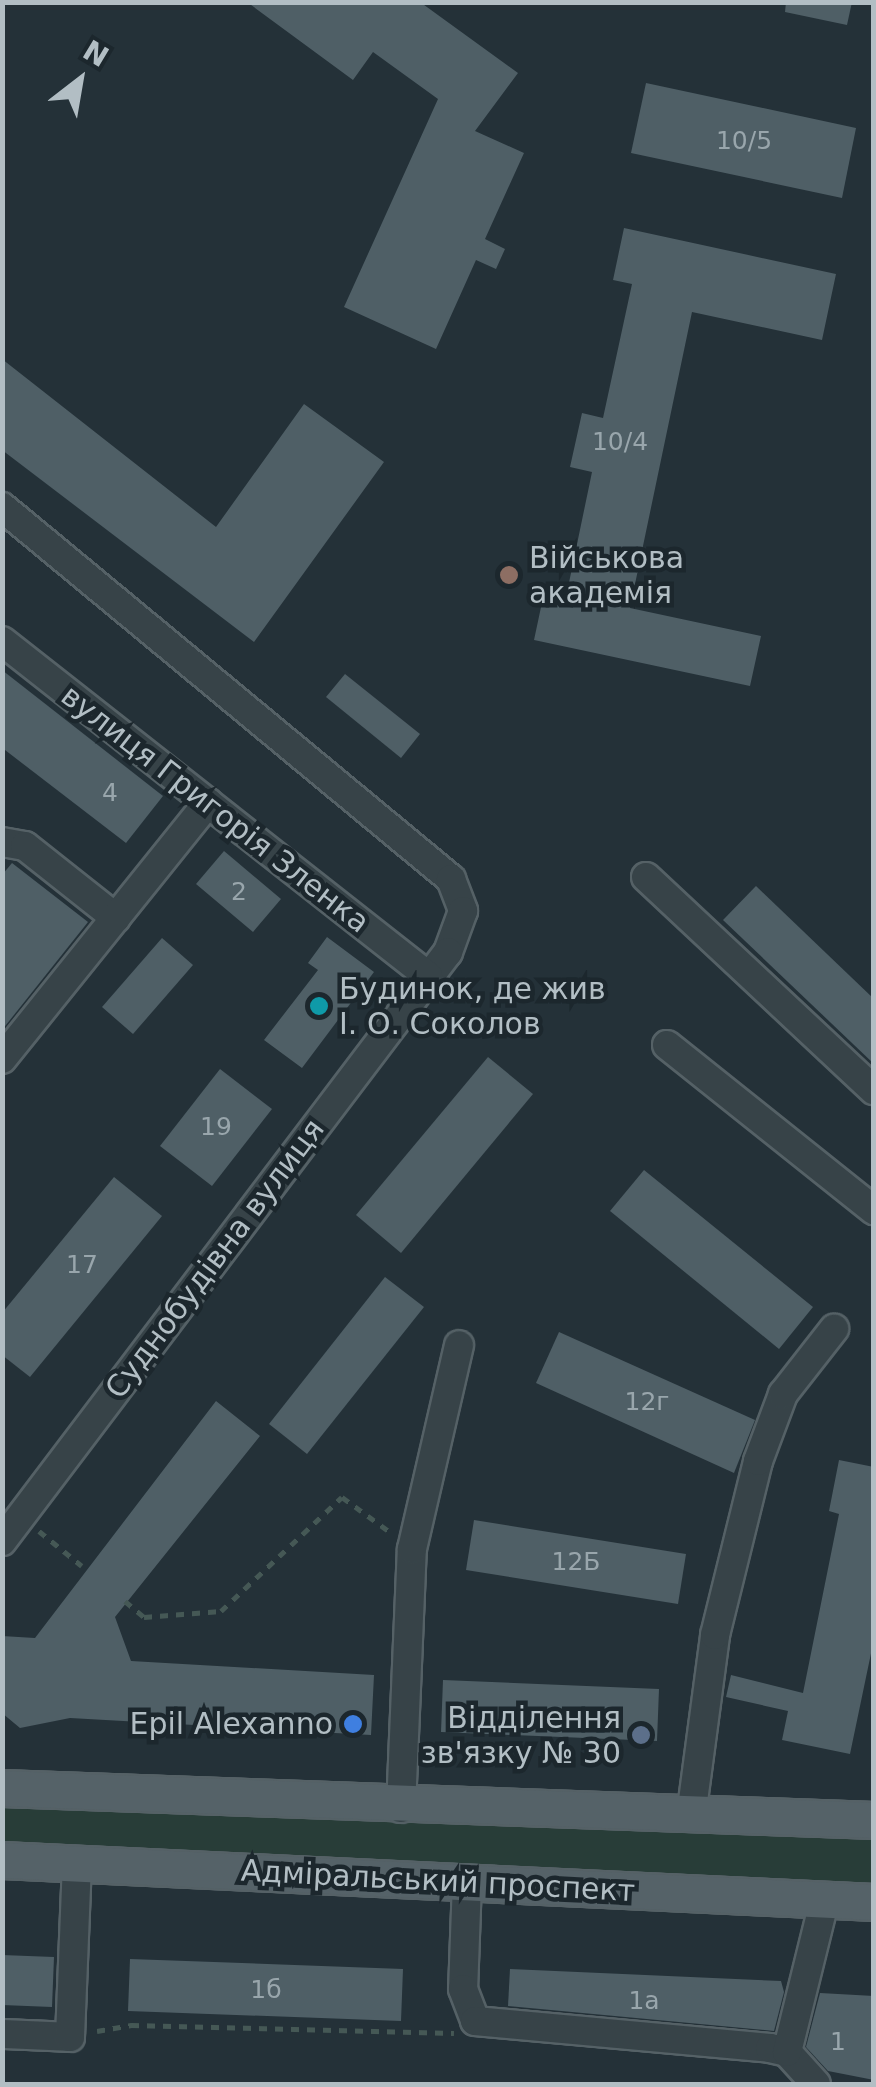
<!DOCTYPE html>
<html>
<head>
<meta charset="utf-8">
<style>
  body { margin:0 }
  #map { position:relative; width:876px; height:2087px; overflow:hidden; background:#243138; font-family:"DejaVu Sans",sans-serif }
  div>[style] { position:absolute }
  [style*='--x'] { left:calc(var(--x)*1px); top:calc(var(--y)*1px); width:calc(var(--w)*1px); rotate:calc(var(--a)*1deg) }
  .green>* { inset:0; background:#283d38 }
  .building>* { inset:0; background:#4f5f66 }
  .path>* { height:5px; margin-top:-2.5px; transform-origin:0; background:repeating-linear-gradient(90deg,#455855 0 8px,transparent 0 16px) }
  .roads { filter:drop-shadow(2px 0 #556166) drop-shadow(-2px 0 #556166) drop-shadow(0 2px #556166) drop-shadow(0 -2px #556166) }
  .minor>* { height:28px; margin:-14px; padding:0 14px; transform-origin:14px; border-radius:14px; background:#374348 }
  .major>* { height:35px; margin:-17.5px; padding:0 17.5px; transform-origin:17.5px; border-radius:17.5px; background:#556268 }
  .dots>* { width:28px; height:28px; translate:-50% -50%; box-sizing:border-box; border:5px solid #1c272d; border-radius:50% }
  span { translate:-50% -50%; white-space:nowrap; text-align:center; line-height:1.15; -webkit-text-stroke:9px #1c272d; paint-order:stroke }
  .number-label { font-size:25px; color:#99a6ac }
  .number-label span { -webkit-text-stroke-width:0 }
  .poi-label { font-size:30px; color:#b2bec4 }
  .left { translate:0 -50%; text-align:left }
  .right { translate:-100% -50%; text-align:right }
  .street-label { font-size:30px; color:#b2bec4 }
  .frame { position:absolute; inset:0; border:5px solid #b2bec4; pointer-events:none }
  .north { position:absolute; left:30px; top:30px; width:100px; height:100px; -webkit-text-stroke:8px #1c272d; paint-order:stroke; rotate:31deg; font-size:28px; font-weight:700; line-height:40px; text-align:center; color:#b2bec4 }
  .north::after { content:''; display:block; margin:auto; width:35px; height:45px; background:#b2bec4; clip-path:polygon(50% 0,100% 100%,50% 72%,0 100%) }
</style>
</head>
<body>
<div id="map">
  <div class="green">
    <i style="clip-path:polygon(3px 1801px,873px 1833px,874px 1884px,3px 1852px)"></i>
  </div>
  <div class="building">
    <i style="clip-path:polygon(247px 2px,420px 2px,518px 73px,475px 131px,524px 153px,485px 239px,505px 249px,496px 269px,476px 260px,436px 349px,344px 307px,438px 99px,373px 52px,353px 80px)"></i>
    <i style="clip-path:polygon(786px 2px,852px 2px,847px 25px,785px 12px)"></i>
    <i style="clip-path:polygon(646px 83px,856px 128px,842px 198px,631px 153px)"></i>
    <i style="clip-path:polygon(624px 228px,836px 274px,822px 340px,692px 312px,630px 608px,761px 636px,750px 686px,534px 640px,544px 593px,566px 597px,592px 472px,570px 467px,582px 413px,603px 418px,632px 284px,613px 280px)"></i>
    <i style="clip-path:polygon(2px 359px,216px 527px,304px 404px,384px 462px,254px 642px,2px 450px)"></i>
    <i style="clip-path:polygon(2px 670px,163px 796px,126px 843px,5px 750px)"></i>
    <i style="clip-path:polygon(345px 674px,420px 734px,401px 758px,326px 697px)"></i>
    <i style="clip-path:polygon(224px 851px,281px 899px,253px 932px,196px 884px)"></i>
    <i style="clip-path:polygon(12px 863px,88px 922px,2px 1030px,2px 875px)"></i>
    <i style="clip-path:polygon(756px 886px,874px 999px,874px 1064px,723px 920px)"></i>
    <i style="clip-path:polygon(327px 937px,374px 972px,302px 1068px,264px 1040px,318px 970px,308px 963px)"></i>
    <i style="clip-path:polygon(162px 938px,193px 965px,133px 1034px,102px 1007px)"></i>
    <i style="clip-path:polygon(488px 1057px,533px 1094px,401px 1253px,356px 1215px)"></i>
    <i style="clip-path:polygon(220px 1069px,272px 1109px,212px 1186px,160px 1146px)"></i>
    <i style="clip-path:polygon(644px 1170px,813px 1307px,779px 1349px,610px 1211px)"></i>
    <i style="clip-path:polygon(114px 1177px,162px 1216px,30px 1377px,2px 1355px,2px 1313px)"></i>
    <i style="clip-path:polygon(385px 1277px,424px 1307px,307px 1454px,269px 1424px)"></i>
    <i style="clip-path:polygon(559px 1332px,755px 1420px,734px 1473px,536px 1383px)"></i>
    <i style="clip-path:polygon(216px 1401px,260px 1436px,115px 1617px,131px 1661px,374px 1675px,371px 1735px,70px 1718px,20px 1728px,2px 1713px,2px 1636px,35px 1638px)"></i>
    <i style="clip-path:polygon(839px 1460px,874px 1467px,874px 1639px,850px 1754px,782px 1740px,788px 1711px,726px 1697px,731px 1675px,803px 1693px,839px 1514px,829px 1511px)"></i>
    <i style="clip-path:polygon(474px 1520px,686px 1554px,678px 1604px,466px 1570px)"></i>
    <i style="clip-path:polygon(443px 1680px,659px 1689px,657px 1741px,441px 1732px)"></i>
    <i style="clip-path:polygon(2px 1955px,54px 1957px,52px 2007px,2px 2005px)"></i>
    <i style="clip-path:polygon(130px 1959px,403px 1969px,401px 2021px,128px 2011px)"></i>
    <i style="clip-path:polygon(510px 1969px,781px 1981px,784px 1992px,774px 2031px,508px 2006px)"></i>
    <i style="clip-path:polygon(820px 1993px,874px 1996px,874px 2080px,828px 2071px,806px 2047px)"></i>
  </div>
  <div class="path">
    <i style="--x:39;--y:1531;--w:55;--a:39.1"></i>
    <i style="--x:125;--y:1601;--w:25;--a:40"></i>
    <i style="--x:144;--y:1617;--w:77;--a:-4.5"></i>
    <i style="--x:221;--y:1611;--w:166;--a:-43.3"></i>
    <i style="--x:342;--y:1497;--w:59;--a:36.1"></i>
    <i style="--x:97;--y:2031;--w:35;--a:-10"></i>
    <i style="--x:131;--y:2025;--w:323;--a:1.4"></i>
  </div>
  <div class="roads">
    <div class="minor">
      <i style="--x:2;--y:507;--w:583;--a:39.64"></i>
      <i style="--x:451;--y:879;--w:34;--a:69"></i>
      <i style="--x:463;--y:911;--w:44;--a:110.1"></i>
      <i style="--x:448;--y:952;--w:739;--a:127.13"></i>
      <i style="--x:2;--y:641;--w:542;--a:38.18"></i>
      <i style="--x:2;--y:842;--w:23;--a:10"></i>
      <i style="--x:25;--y:846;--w:116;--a:38.4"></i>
      <i style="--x:646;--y:877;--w:312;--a:43.1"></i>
      <i style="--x:667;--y:1045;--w:265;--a:38.6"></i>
      <i style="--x:2;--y:1059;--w:329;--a:-51.2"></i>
      <i style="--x:401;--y:1808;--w:259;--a:-87.6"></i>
      <i style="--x:412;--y:1549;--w:209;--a:-77"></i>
      <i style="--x:691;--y:1816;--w:183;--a:-82.4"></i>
      <i style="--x:715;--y:1635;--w:179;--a:-76.1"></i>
      <i style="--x:758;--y:1461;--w:72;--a:-69.5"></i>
      <i style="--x:783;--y:1394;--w:83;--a:-51.9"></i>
      <i style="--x:467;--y:1882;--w:107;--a:92.1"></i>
      <i style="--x:463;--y:1989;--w:34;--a:69"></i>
      <i style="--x:475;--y:2021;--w:296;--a:5.2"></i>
      <i style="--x:770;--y:2048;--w:17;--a:13"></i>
      <i style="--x:787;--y:2052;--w:43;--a:47.8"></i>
      <i style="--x:2;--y:2034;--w:68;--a:2.5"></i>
      <i style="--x:70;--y:2037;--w:174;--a:-87.7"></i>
      <i style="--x:787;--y:2052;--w:158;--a:-76.1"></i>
    </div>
    <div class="major">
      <i style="--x:2;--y:1788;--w:873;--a:2.1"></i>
      <i style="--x:2;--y:1860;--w:873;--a:2.76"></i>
    </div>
  </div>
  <div class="dots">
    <i style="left:509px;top:575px;background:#8d6e63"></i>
    <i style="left:319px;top:1006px;background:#0f9aa8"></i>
    <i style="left:353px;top:1724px;background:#3f7fe0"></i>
    <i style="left:641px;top:1735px;background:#5c6f8a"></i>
  </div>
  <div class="number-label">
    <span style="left:744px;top:141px">10/5</span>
    <span style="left:620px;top:442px">10/4</span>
    <span style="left:110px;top:793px">4</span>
    <span style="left:239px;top:892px">2</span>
    <span style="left:216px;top:1127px">19</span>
    <span style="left:82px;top:1265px">17</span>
    <span style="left:647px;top:1402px">12г</span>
    <span style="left:576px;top:1562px">12Б</span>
    <span style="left:266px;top:1990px">1б</span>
    <span style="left:644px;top:2001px">1а</span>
    <span style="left:838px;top:2042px">1</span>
  </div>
  <div class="poi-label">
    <span class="left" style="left:529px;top:575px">Військова<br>академія</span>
    <span class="left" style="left:339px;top:1006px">Будинок, де жив<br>І. О. Соколов</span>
    <span class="right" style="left:621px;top:1735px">Відділення<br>зв'язку № 30</span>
    <span class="right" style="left:333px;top:1724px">Epil Alexanno</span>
  </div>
  <div class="street-label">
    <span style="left:215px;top:809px;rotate:38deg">вулиця Григорія Зленка</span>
    <span style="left:215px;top:1259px;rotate:-53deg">Суднобудівна вулиця</span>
    <span style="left:438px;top:1881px;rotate:3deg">Адміральський проспект</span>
  </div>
  <div class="frame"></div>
  <div class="north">N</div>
</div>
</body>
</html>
